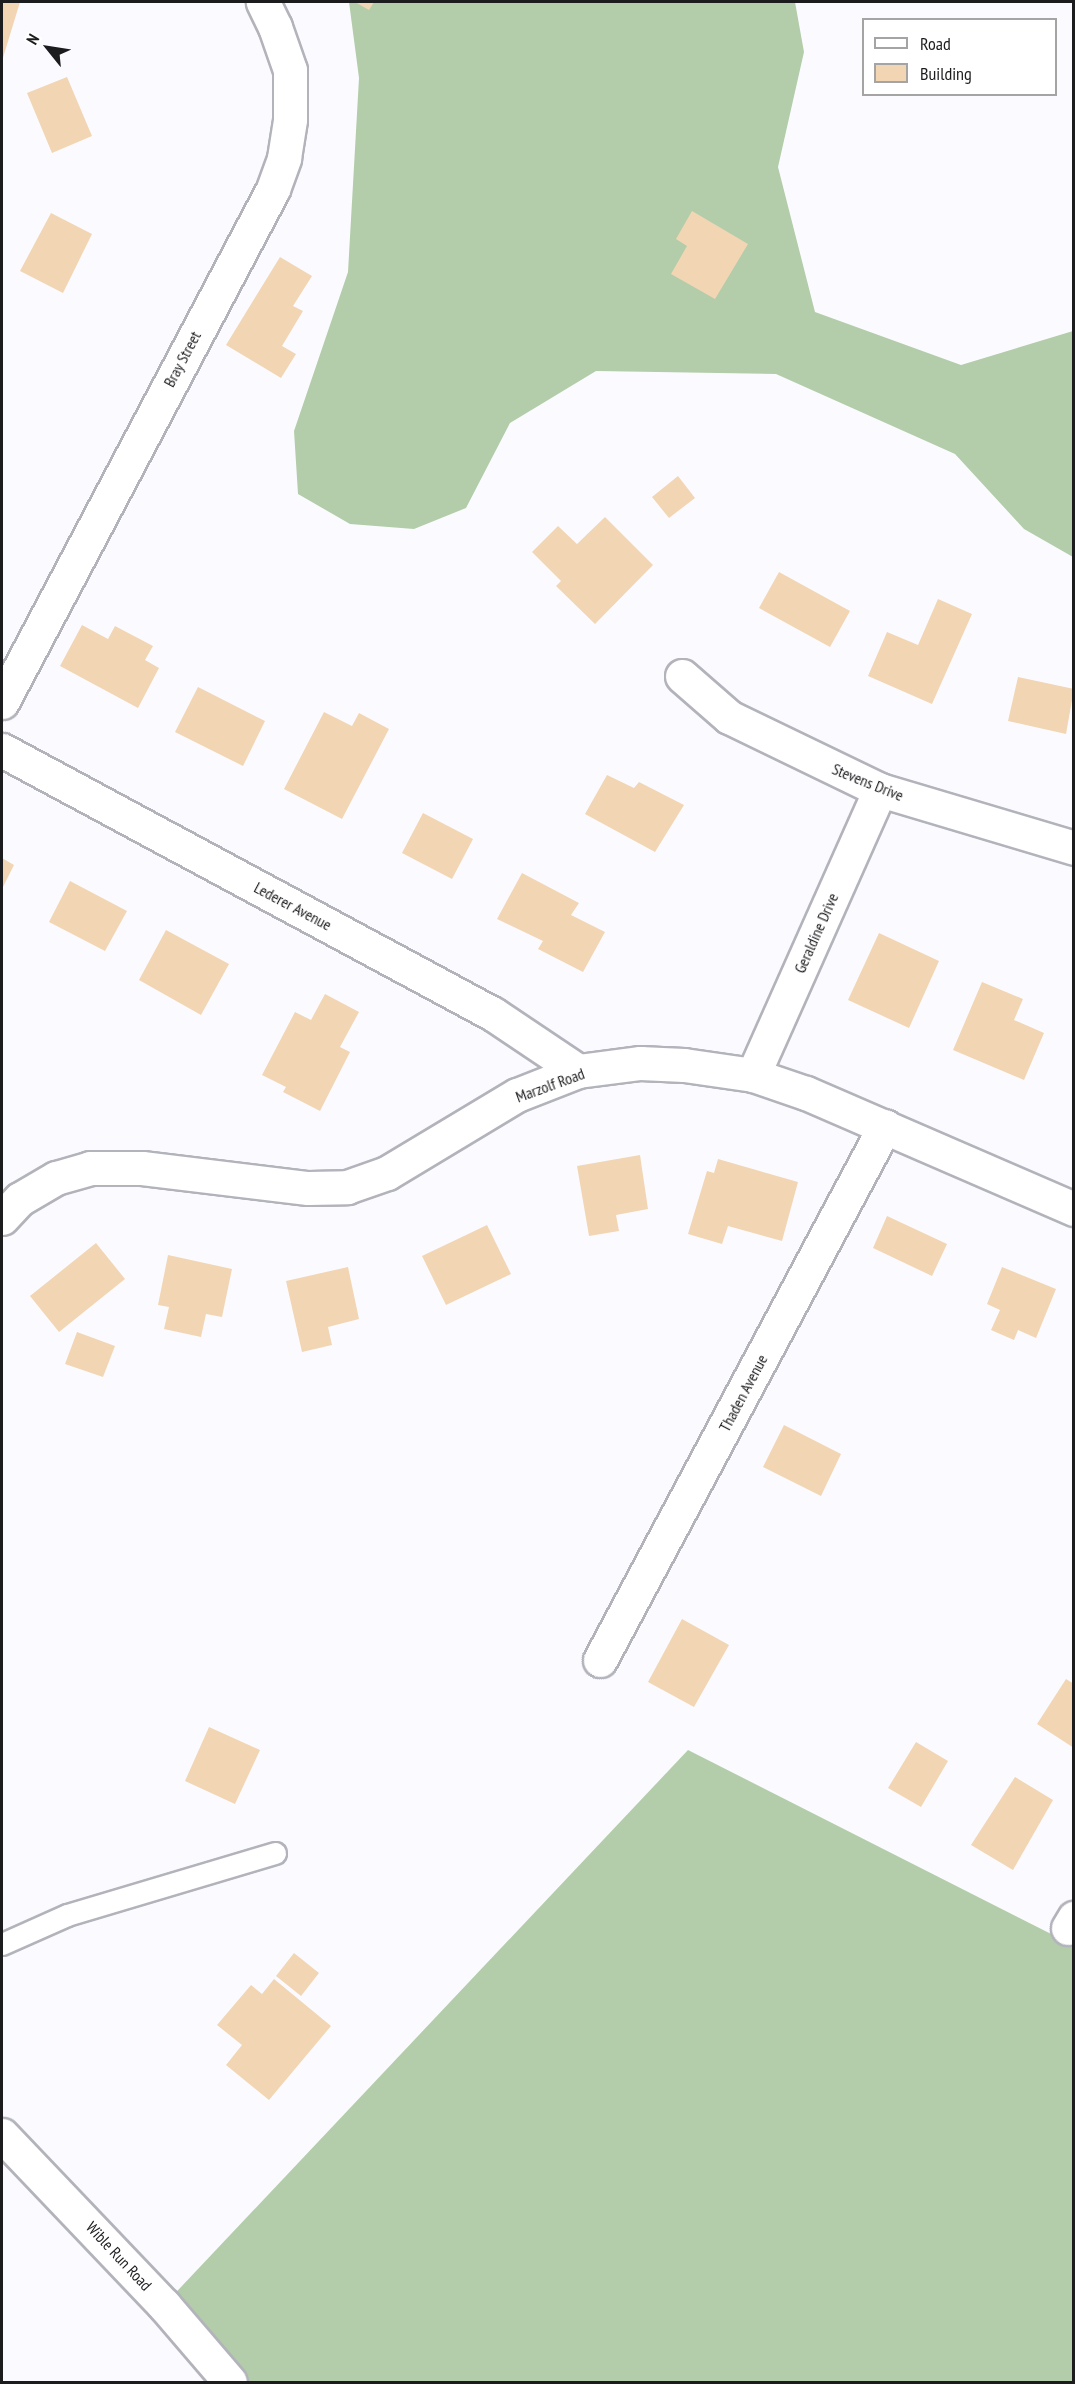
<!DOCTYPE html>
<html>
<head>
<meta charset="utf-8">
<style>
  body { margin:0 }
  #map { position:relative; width:1075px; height:2384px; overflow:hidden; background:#fbfbff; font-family:"PT Sans Narrow",sans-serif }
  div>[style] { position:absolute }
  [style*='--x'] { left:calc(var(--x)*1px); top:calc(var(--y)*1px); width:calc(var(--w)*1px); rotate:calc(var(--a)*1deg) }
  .forest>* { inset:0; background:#b3cdaa }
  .building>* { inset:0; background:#f2d5b3 }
  .roads { filter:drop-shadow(2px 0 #b2b3bb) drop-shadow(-2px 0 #b2b3bb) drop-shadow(0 2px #b2b3bb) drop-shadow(0 -2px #b2b3bb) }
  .service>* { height:21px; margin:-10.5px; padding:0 10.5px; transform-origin:10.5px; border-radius:10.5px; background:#fff }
  .minor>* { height:33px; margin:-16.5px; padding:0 16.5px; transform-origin:16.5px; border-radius:16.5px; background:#fff }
  .tertiary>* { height:33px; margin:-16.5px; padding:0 16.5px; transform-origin:16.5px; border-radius:16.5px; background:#fff }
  span { translate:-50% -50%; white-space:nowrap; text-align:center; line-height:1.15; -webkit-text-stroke:5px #fff; paint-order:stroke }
  .street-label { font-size:16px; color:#1c1c1f }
  .frame { position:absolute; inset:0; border:3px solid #1c1c1f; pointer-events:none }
  .legend { position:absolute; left:862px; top:18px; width:195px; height:78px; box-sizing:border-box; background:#fff; border:2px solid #a4a4a5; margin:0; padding:8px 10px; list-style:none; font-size:18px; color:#1c1c1f }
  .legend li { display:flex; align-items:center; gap:12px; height:30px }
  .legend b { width:30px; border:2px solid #a4a4a5 }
  .north { position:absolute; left:18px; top:18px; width:60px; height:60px; -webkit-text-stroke:4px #fff; paint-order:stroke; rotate:300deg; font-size:16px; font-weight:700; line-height:24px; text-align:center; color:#1c1c1f }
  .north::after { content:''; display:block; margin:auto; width:21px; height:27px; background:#1c1c1f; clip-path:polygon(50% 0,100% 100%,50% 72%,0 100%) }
</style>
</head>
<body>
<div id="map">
  <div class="forest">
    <i style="clip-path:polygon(349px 2px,795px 2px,804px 52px,778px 167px,815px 312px,961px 365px,1073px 331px,1073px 557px,1024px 529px,955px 454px,776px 374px,596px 371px,510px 423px,466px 508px,414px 529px,350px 524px,298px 494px,294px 431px,348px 272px,359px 78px)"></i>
    <i style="clip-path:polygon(688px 1750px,1073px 1945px,1073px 2382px,230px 2382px,164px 2305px)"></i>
  </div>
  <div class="building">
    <i style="clip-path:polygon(2px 2px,20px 2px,2px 61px)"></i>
    <i style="clip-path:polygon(355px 2px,374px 2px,369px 10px)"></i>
    <i style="clip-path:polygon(67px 77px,92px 136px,52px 153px,27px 93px)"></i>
    <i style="clip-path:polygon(692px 211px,748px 244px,715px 299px,671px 274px,687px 246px,676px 239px)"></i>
    <i style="clip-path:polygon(51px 213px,92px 234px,63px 293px,20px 271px)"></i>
    <i style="clip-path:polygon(280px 257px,312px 276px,293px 306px,303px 311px,282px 346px,296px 354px,281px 378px,226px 345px)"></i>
    <i style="clip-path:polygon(678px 476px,695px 498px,669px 518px,652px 497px)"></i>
    <i style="clip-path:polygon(605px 517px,653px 565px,595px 624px,556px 586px,561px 581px,532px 552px,558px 526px,577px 544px)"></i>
    <i style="clip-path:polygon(779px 572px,850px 611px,830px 647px,759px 608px)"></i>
    <i style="clip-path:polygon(938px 599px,972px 614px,932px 704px,868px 676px,887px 632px,918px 645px)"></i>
    <i style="clip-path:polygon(82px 625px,108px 639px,115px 626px,153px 646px,145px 660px,159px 668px,138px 708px,60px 666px)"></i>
    <i style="clip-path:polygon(1018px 677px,1074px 689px,1066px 734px,1008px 721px)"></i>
    <i style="clip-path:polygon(198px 687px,265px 721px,243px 766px,175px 732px)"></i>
    <i style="clip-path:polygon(324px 712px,352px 726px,359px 713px,389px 729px,342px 819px,284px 789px)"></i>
    <i style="clip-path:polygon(607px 775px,634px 788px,639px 782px,684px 805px,655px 852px,585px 814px)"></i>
    <i style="clip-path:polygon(423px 813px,473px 839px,452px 879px,402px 853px)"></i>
    <i style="clip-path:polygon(2px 858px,14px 865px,2px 889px)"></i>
    <i style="clip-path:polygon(522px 873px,579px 903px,571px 915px,605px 932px,583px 972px,538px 949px,543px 941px,497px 919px)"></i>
    <i style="clip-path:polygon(70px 881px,127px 911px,105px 951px,49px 922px)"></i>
    <i style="clip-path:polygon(166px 930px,229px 964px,201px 1015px,139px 980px)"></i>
    <i style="clip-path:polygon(879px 933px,939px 961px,909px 1028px,848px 1000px)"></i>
    <i style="clip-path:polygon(982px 982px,1023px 999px,1014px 1020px,1044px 1033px,1024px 1080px,953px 1050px)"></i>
    <i style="clip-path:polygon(325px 994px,359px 1012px,340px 1047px,350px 1052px,320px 1111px,283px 1092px,286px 1087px,262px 1075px,295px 1012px,311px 1020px)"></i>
    <i style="clip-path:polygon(640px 1155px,648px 1209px,616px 1215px,619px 1231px,589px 1236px,577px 1166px)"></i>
    <i style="clip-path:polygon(718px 1159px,798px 1182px,782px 1241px,728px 1226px,722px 1244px,688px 1234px,707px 1171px,714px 1173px)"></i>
    <i style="clip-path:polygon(887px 1216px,947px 1244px,932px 1276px,873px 1248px)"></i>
    <i style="clip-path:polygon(487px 1225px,511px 1274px,446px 1305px,422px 1256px)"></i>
    <i style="clip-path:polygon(96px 1243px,125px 1279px,59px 1332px,30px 1296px)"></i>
    <i style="clip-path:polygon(168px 1255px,232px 1269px,222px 1317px,206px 1314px,201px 1337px,164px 1329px,169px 1307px,158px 1305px)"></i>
    <i style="clip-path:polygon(348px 1267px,359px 1319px,328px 1327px,332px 1345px,302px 1352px,286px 1281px)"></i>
    <i style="clip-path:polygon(1002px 1267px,1056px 1289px,1036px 1338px,1018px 1330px,1014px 1340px,991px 1330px,1000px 1310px,987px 1304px)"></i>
    <i style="clip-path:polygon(77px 1332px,115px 1346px,103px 1377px,65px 1364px)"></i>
    <i style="clip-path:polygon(784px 1425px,841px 1454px,821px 1496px,763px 1467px)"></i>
    <i style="clip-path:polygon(682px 1619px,729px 1645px,694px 1707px,648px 1682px)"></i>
    <i style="clip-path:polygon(1066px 1679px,1074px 1684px,1074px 1748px,1037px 1724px)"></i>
    <i style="clip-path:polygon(209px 1727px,260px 1750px,235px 1804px,185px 1781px)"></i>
    <i style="clip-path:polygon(916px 1742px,948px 1761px,921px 1807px,888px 1788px)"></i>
    <i style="clip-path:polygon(1015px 1777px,1053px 1800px,1013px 1870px,971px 1845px)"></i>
    <i style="clip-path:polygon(294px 1953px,319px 1973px,301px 1996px,276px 1976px)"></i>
    <i style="clip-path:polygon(274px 1979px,331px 2026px,269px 2100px,226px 2065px,242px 2045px,217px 2025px,251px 1985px,262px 1994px)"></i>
  </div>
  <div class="roads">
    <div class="service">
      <i style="--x:2;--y:1944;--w:71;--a:-24"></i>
      <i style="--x:67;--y:1915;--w:217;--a:-16.6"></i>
    </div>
    <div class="minor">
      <i style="--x:682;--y:676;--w:62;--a:41.1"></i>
      <i style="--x:729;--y:717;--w:168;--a:25.8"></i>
      <i style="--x:880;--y:790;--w:202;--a:16.6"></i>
      <i style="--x:2;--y:702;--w:580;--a:-62.15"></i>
      <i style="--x:273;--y:189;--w:33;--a:-70"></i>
      <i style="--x:284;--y:158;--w:39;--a:-81"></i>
      <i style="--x:290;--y:119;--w:49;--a:-90"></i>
      <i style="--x:290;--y:70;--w:46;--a:-109.2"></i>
      <i style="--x:275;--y:27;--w:28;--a:-116"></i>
      <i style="--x:2;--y:750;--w:557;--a:28.27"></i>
      <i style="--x:493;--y:1014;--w:102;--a:33.8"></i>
      <i style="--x:753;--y:1075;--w:312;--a:-66"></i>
      <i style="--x:2;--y:1218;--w:26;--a:-47"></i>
      <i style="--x:20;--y:1199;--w:42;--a:-30.3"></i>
      <i style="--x:56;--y:1178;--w:35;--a:-16"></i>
      <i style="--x:90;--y:1168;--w:52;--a:0"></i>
      <i style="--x:142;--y:1168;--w:167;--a:6.9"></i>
      <i style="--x:308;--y:1188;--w:39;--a:-1"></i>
      <i style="--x:347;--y:1187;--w:42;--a:-19.3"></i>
      <i style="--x:387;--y:1173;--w:152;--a:-31"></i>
      <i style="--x:517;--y:1095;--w:66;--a:-21.5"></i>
      <i style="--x:578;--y:1071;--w:63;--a:-7.4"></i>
      <i style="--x:640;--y:1063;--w:44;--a:2.6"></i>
      <i style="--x:684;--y:1065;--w:70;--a:8.2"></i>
      <i style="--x:753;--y:1075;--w:56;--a:18.8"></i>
      <i style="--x:806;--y:1093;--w:292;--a:23.4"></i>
      <i style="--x:600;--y:1660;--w:605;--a:-61.91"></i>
      <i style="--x:1068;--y:1928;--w:12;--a:-59"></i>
    </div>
    <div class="tertiary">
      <i style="--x:2;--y:2135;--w:235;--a:46.4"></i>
      <i style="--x:164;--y:2305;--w:101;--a:49.4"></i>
    </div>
  </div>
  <div class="street-label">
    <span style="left:182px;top:359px;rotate:-62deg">Bray Street</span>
    <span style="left:868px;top:782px;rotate:22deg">Stevens Drive</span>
    <span style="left:293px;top:906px;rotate:28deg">Lederer Avenue</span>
    <span style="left:816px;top:933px;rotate:-66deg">Geraldine Drive</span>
    <span style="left:550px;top:1085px;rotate:-20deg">Marzolf Road</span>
    <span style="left:743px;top:1393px;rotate:-62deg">Thaden Avenue</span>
    <span style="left:119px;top:2256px;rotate:47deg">Wible Run Road</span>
  </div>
  <div class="frame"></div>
  <ul class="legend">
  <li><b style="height:8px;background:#fff"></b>Road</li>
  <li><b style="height:16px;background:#f2d5b3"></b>Building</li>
  </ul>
  <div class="north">N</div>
</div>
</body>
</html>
